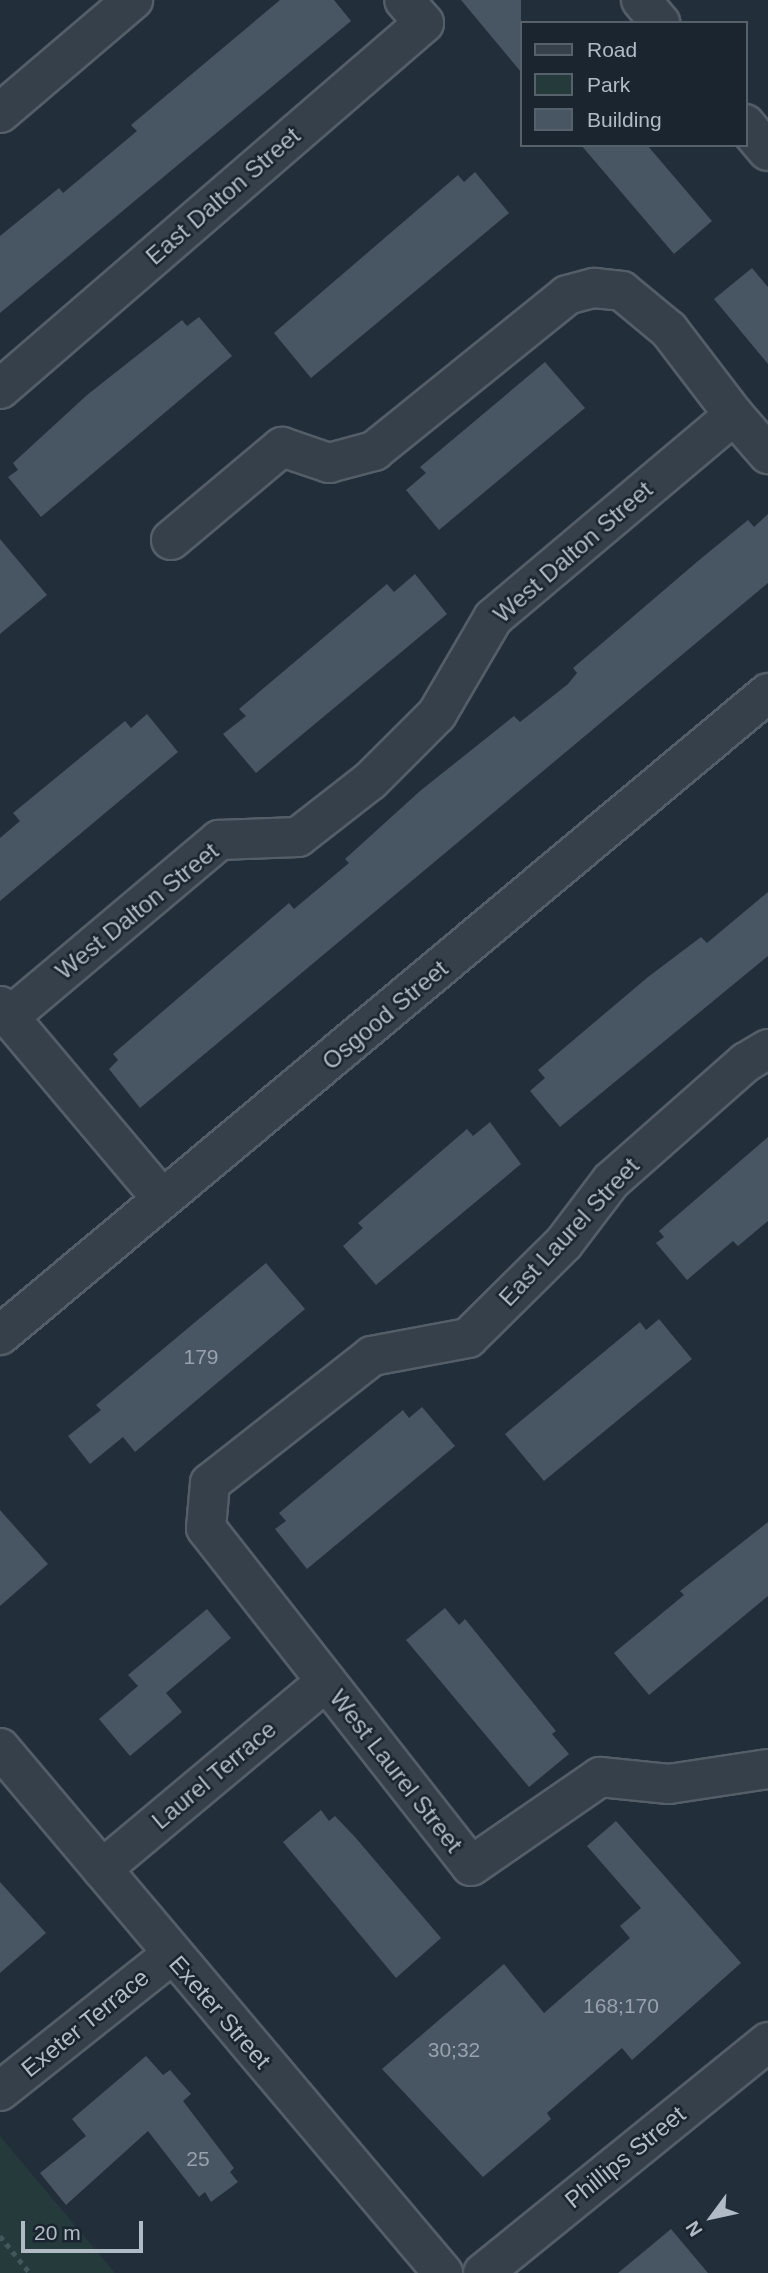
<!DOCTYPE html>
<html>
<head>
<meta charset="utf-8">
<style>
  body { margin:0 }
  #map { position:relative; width:768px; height:2273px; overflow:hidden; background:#222e3a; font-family:Helvetica,sans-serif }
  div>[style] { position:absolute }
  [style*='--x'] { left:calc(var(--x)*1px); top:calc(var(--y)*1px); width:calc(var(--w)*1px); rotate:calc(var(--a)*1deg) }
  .green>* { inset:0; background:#243a3b }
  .building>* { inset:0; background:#485563 }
  .path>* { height:4.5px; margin-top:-2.25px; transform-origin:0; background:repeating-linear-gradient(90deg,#425759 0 5px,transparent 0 10px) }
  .roads { filter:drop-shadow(2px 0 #545e68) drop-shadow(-2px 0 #545e68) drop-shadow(0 2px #545e68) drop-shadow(0 -2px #545e68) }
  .minor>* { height:38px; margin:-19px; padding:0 19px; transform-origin:19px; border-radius:19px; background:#36404b }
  span { translate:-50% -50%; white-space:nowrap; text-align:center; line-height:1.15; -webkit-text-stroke:5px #1b252f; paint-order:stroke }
  .number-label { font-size:21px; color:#97a2ad }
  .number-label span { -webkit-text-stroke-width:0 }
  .street-label { font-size:24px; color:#b1bbc6 }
  .legend { position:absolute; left:520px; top:21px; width:228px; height:126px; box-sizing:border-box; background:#1b252f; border:2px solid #57616b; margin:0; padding:9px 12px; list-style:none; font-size:21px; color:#b1bbc6 }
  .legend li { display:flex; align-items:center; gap:14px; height:35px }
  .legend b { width:35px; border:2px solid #57616b }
  .north { position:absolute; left:677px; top:2182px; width:70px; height:70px; -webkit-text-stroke:5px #1b252f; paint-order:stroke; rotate:237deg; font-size:19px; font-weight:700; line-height:28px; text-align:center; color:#b1bbc6 }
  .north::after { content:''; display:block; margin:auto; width:24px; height:32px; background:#b1bbc6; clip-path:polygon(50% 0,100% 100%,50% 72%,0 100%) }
  .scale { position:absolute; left:21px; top:2221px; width:122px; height:32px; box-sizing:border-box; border:4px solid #b1bbc6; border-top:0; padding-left:9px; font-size:21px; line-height:24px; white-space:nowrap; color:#b1bbc6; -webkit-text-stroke:5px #1b252f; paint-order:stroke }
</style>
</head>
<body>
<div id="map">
  <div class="green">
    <i style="clip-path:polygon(0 2136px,115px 2273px,0 2273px)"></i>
  </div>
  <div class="building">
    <i style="clip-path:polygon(280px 0,334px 0,351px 21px,0 313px,0 236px,59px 188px,63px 193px,137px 131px,131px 125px)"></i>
    <i style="clip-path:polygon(461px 0,521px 0,521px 72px)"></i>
    <i style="clip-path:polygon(581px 145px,647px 145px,712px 221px,674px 254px)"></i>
    <i style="clip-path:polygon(475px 172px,509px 213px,311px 378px,274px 333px,458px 175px,464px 182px)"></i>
    <i style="clip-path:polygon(752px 268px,768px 287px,768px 364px,714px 299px)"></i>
    <i style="clip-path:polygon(199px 317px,232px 356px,41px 517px,8px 477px,18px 470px,13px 463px,87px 395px,182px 320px,187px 326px)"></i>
    <i style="clip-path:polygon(545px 362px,585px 408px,439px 530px,406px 490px,426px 473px,420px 467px)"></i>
    <i style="clip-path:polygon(768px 514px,768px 583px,140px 1108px,109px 1069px,118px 1060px,113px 1054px,289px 903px,294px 909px,349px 863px,345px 859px,420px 791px,514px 716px,520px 722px,568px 684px,577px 673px,573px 668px,698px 561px,748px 520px,754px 527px)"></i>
    <i style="clip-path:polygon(0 539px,47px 595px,0 634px)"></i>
    <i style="clip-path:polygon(415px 574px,447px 614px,256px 773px,223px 734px,246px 716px,239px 709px,387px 584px,394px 592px)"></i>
    <i style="clip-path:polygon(147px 714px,178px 752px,0 901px,0 838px,20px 821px,13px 813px,125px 721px,131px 728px)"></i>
    <i style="clip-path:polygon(768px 892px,768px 956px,560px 1127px,530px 1091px,545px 1078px,538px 1070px,648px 977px,701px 937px,707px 943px)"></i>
    <i style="clip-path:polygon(490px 1122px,521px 1164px,376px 1285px,343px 1246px,363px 1228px,358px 1223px,467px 1129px,473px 1136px)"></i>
    <i style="clip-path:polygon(768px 1137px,768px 1221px,738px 1246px,733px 1241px,687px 1280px,656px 1243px,664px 1237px,659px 1231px)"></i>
    <i style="clip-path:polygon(266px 1263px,305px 1309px,135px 1452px,123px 1437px,90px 1464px,68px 1436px,101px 1410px,96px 1405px)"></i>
    <i style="clip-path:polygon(659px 1319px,692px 1359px,544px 1481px,505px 1434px,640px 1322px,646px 1330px)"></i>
    <i style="clip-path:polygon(422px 1407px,455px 1446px,307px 1569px,275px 1529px,286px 1521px,279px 1513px,403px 1410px,409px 1418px)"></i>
    <i style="clip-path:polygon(0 1510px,48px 1564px,0 1606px)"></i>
    <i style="clip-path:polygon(768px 1522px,768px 1596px,649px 1695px,614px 1653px,684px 1595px,680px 1591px)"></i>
    <i style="clip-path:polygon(445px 1608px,459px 1625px,465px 1619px,556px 1731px,552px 1734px,569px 1754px,529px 1787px,406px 1640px)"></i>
    <i style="clip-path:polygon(207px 1609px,231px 1638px,166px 1693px,182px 1712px,130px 1756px,99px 1719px,138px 1686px,128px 1675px)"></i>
    <i style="clip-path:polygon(321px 1810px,329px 1821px,335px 1816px,355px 1837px,441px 1938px,396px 1978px,283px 1842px)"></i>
    <i style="clip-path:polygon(616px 1821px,741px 1963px,632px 2060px,622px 2048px,547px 2113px,551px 2119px,483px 2177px,382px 2069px,504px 1964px,544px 2013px,630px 1938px,620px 1926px,641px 1908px,587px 1846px)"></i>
    <i style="clip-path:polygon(0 1882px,46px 1933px,0 1973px)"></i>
    <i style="clip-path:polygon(146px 2056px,163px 2075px,170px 2070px,191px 2094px,183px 2101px,234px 2168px,230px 2172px,238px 2182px,211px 2202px,205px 2192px,199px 2197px,148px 2131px,66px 2205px,40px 2173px,86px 2136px,72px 2119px)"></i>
    <i style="clip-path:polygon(671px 2229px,708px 2273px,618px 2273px)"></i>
  </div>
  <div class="path">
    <i style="--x:0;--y:2236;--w:48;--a:51"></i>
  </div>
  <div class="roads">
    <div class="minor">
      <i style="--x:641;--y:0;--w:30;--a:50"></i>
      <i style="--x:0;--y:113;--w:175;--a:-40.4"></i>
      <i style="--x:745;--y:124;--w:35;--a:50"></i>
      <i style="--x:0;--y:389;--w:560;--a:-40.8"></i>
      <i style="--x:424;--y:23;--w:30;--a:-131"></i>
      <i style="--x:171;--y:540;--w:145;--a:-40"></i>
      <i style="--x:282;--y:447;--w:50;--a:18.8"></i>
      <i style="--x:329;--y:463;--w:47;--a:-14.9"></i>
      <i style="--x:374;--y:451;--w:248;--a:-38.9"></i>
      <i style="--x:567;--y:295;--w:28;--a:-15"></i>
      <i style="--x:594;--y:288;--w:28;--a:6"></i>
      <i style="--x:622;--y:291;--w:61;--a:39.7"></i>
      <i style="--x:669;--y:330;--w:107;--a:52.6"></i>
      <i style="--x:0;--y:1006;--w:14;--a:51"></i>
      <i style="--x:9;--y:1017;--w:275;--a:-40.1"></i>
      <i style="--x:219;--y:840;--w:79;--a:-2.2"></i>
      <i style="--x:298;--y:837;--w:91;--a:-37.9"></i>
      <i style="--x:370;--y:781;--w:95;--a:-45"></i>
      <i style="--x:437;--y:714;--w:111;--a:-59.7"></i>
      <i style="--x:493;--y:618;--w:315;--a:-40.1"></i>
      <i style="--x:734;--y:415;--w:52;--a:48.9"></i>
      <i style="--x:9;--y:1017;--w:238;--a:49.9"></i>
      <i style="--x:768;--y:1049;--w:26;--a:149"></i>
      <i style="--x:746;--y:1062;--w:180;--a:138.6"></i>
      <i style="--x:611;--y:1181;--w:78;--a:127.2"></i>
      <i style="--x:564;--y:1243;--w:135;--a:135.3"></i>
      <i style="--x:468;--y:1338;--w:98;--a:169.4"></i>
      <i style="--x:372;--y:1356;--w:206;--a:141.9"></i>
      <i style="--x:210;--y:1483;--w:45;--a:95.1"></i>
      <i style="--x:206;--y:1528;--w:429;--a:51.9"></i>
      <i style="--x:471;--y:1866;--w:157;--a:-34.6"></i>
      <i style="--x:600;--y:1777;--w:69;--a:5.8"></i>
      <i style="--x:669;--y:1784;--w:100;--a:-8.6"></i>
      <i style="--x:0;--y:1335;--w:1001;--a:-39.89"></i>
      <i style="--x:0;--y:1748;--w:687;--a:49.84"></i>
      <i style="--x:102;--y:1869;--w:292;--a:-39.9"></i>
      <i style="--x:0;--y:2091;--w:218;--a:-38.5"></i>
      <i style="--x:483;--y:2273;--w:367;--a:-39"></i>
    </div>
  </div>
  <div class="number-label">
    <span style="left:201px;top:1357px">179</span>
    <span style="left:621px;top:2006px">168;170</span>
    <span style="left:454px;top:2050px">30;32</span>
    <span style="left:198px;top:2159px">25</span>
  </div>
  <div class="street-label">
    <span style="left:223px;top:196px;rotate:-41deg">East Dalton Street</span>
    <span style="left:573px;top:552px;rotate:-41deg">West Dalton Street</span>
    <span style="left:137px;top:911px;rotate:-39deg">West Dalton Street</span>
    <span style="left:385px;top:1015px;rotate:-40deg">Osgood Street</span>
    <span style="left:569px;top:1232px;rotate:-47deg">East Laurel Street</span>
    <span style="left:396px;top:1771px;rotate:52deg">West Laurel Street</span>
    <span style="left:214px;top:1775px;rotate:-40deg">Laurel Terrace</span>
    <span style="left:220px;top:2012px;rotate:49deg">Exeter Street</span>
    <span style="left:85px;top:2023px;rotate:-39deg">Exeter Terrace</span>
    <span style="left:625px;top:2157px;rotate:-39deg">Phillips Street</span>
  </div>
  <ul class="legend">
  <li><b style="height:9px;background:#36404b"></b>Road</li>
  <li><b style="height:19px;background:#243a3b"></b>Park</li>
  <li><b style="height:19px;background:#485563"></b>Building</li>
  </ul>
  <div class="north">N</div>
  <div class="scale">20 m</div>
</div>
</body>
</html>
